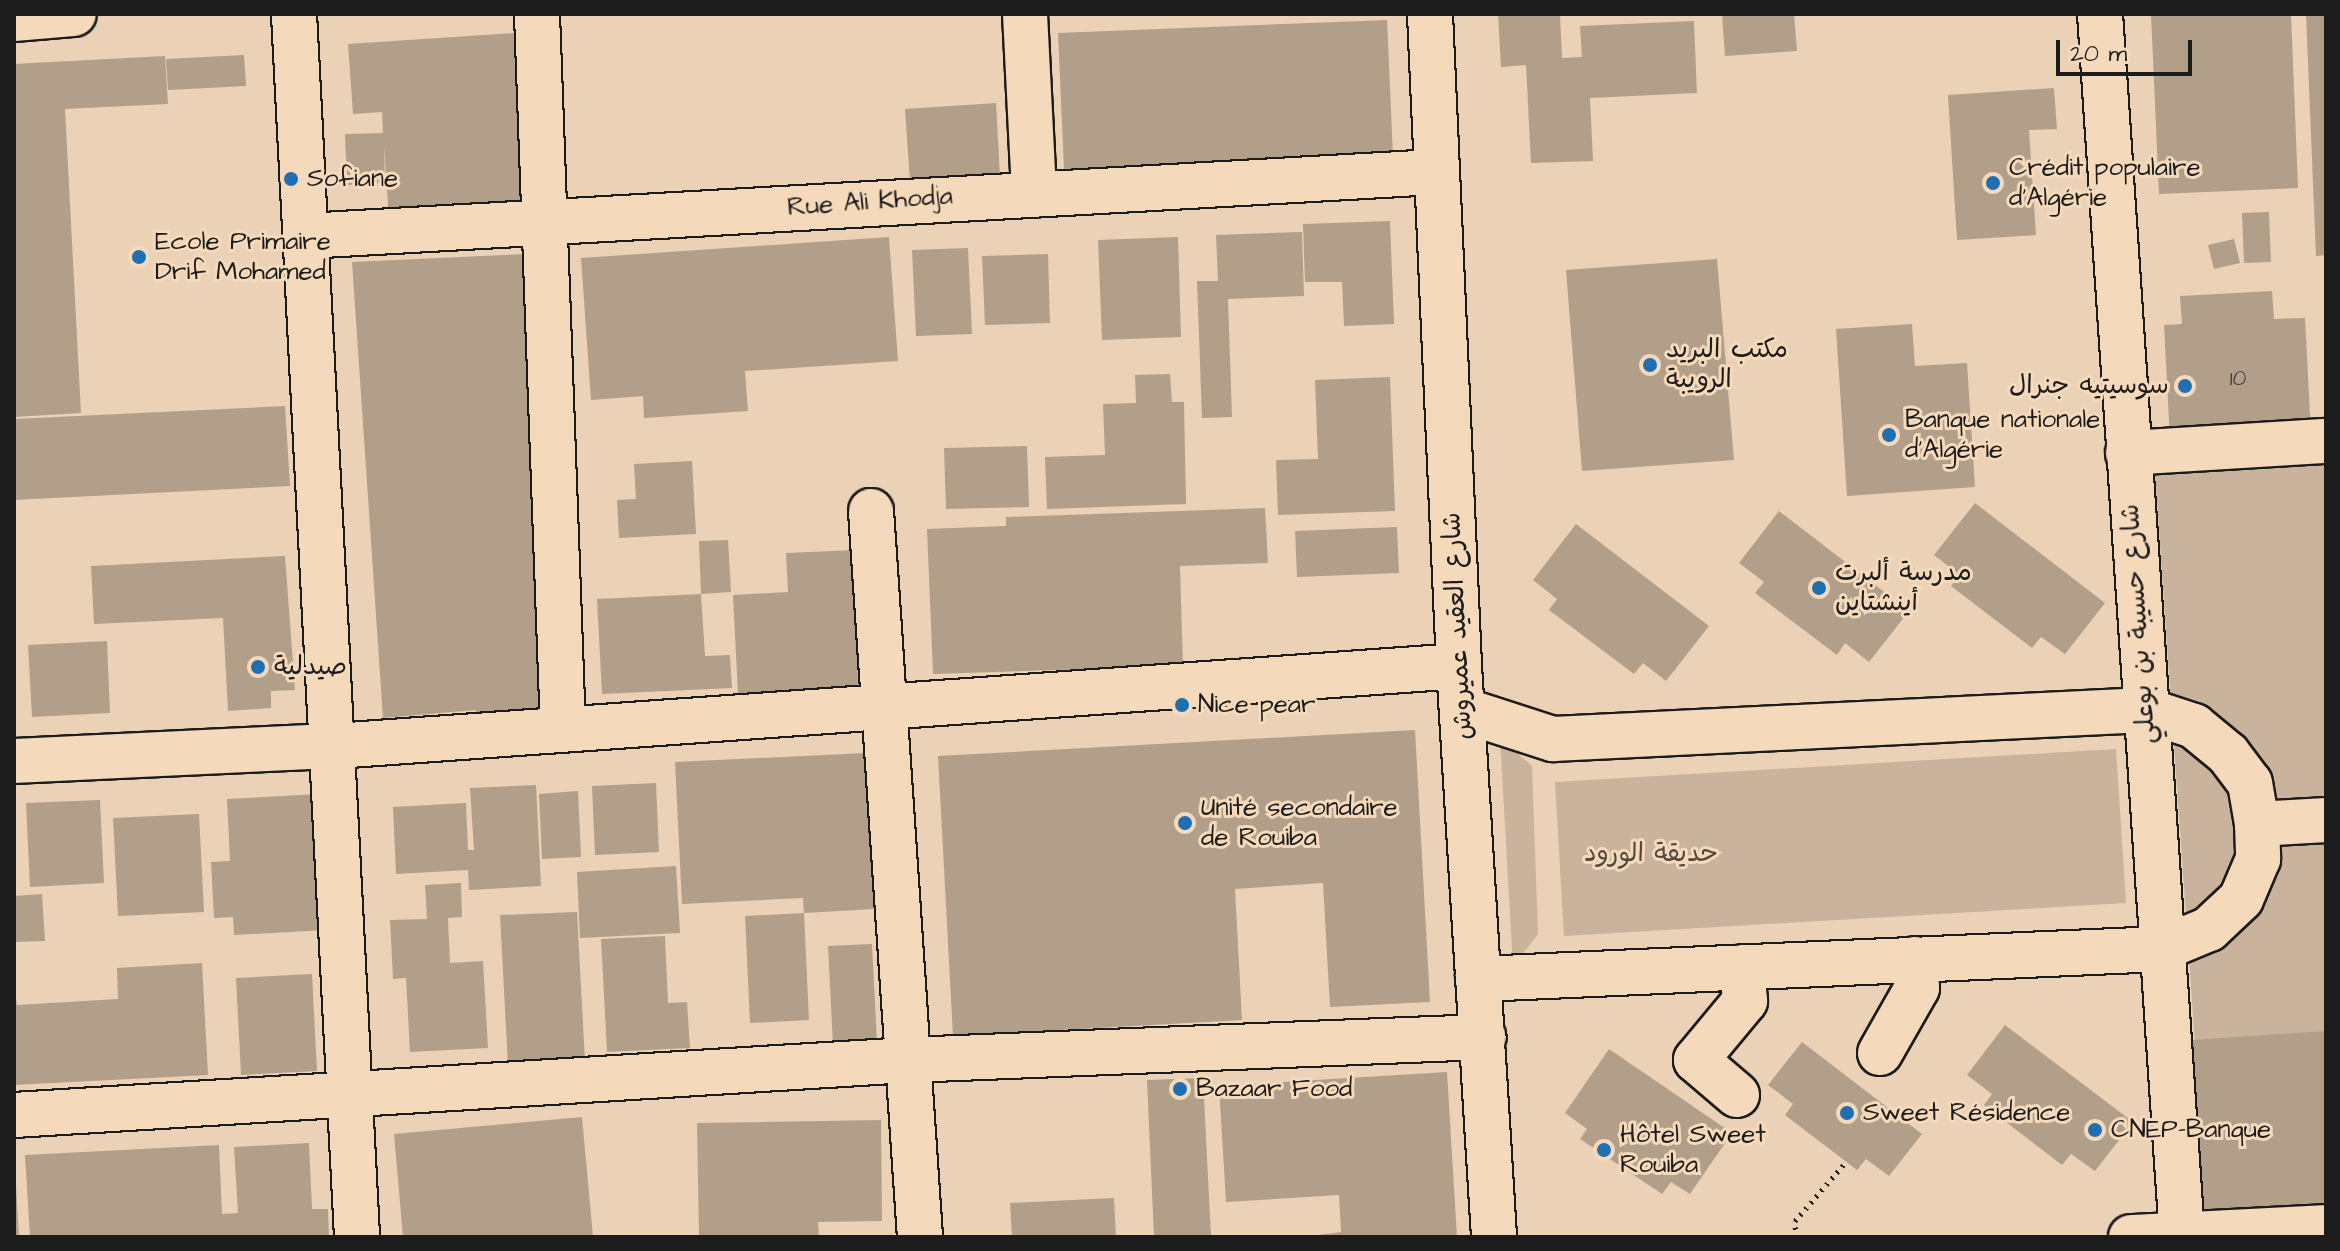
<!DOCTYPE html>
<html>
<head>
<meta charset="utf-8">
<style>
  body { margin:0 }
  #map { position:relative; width:2340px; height:1251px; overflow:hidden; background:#ebd1b5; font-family:"Architects Daughter","Playpen Sans Arabic",sans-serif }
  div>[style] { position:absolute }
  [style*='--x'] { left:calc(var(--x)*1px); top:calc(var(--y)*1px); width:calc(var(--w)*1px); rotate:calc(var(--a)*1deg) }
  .green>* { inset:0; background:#c9b39c }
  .building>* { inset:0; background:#b29f89 }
  .path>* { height:5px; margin-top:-2.5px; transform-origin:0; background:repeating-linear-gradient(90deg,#1c1c1c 0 2px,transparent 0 8px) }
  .roads { filter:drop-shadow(2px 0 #1c1c1c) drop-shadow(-2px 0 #1c1c1c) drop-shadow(0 2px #1c1c1c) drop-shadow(0 -2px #1c1c1c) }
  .minor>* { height:44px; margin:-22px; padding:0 22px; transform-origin:22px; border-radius:22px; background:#f4d9bb }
  .major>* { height:44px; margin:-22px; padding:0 22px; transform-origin:22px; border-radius:22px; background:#f4d9bb }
  .dots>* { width:22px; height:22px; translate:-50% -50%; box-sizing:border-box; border:4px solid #f4d9bb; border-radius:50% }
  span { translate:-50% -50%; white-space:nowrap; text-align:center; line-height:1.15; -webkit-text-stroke:6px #f4d9bb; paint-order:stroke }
  .number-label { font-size:22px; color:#423d37 }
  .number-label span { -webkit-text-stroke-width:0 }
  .poi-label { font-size:26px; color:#1c1c1c }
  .left { translate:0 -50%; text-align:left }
  .right { translate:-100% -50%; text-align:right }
  .street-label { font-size:26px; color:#1c1c1c }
  .park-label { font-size:26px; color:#504942 }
  .frame { position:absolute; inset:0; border:16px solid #1c1c1c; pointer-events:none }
  .scale { position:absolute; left:2056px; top:40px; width:136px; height:36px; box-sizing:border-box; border:4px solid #1c1c1c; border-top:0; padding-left:10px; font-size:24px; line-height:28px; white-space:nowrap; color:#1c1c1c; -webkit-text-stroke:6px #f4d9bb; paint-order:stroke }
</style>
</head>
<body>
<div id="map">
  <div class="green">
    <i style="clip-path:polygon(2326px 462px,2326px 1148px,2203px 1157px,2155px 474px)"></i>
    <i style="clip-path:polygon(1500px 738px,1532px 766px,1538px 934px,1513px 967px)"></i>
    <i style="clip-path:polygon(2116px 749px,2126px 903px,1564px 936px,1555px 782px)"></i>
  </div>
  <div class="building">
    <i style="clip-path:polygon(1498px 14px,1560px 14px,1562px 58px,1582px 57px,1580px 26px,1694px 21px,1697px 93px,1590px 98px,1593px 161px,1531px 163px,1526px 65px,1501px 67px)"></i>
    <i style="clip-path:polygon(1722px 14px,1794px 14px,1797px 51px,1725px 56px)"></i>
    <i style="clip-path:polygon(2151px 14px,2291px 14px,2298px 188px,2159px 194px)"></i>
    <i style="clip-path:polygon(2306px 14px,2326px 14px,2326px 255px,2316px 256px)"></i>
    <i style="clip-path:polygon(1387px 20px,1393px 156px,1064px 169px,1058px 33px)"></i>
    <i style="clip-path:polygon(514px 33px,526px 210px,389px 220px,384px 144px,385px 183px,347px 185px,345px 134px,383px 133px,382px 112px,353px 114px,348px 44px)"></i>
    <i style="clip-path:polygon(244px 55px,246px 86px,168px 90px,166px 59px)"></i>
    <i style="clip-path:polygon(165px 56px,168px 104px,65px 109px,81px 413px,14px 417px,14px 64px)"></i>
    <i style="clip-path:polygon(2054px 88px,2057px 129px,2029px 130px,2036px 235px,1957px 240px,1948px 95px)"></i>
    <i style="clip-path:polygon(996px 103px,1000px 177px,910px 182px,905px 109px)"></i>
    <i style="clip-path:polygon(2269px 212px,2271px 262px,2244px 263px,2242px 213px)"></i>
    <i style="clip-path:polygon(1390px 221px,1394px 324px,1344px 326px,1342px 282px,1305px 282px,1303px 224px)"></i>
    <i style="clip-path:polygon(1302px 232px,1304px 296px,1228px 299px,1232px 417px,1202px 418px,1197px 281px,1218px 281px,1216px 235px)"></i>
    <i style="clip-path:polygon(889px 237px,898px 361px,745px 371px,748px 411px,644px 418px,643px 396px,591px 400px,581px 258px)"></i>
    <i style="clip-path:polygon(1178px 237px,1181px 337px,1102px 340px,1098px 240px)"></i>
    <i style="clip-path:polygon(2234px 239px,2240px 263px,2214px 269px,2208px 245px)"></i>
    <i style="clip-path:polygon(968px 248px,972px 334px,916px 336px,912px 250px)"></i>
    <i style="clip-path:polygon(527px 254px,549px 712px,475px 716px,476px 710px,383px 718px,352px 262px)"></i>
    <i style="clip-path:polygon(1048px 254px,1050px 323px,985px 325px,982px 256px)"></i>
    <i style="clip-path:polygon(1717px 259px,1734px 460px,1582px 471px,1566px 270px)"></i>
    <i style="clip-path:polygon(2272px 291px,2274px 319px,2305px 318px,2311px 434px,2170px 440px,2164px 325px,2182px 324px,2180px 296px)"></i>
    <i style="clip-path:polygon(1912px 324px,1915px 366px,1967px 363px,1975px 487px,1847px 496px,1836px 329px)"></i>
    <i style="clip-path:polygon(1170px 374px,1172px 402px,1184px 402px,1186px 504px,1047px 509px,1045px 457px,1105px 455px,1103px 404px,1136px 403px,1135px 375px)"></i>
    <i style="clip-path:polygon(1390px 377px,1395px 511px,1278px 515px,1276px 460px,1318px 459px,1315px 380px)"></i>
    <i style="clip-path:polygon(285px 406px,290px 486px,14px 500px,14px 419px)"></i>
    <i style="clip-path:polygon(1027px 446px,1029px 507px,946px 509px,944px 448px)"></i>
    <i style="clip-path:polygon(692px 461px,696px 534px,619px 538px,617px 500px,636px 499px,634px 464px)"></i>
    <i style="clip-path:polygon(1975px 503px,2105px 603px,2065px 654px,2041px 637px,2032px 648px,1951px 586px,1960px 575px,1934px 555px)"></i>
    <i style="clip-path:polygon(1265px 508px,1268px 563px,1180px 566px,1183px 666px,933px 674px,927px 529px,1006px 526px,1006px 517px)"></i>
    <i style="clip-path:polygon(1779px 511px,1909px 611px,1869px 662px,1845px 643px,1837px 655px,1755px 593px,1764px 582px,1739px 563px)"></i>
    <i style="clip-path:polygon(1576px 524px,1709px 626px,1666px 681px,1643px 663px,1634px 674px,1549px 610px,1557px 599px,1533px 580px)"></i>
    <i style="clip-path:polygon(1397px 527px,1399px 573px,1297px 577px,1295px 531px)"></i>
    <i style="clip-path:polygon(728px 540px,731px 592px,701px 594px,699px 541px)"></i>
    <i style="clip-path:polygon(855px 550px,858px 689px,738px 695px,733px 595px,788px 592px,786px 553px)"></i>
    <i style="clip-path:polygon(285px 556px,295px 690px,271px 691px,271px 708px,228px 711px,223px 618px,94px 624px,91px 566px)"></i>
    <i style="clip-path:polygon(701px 594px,705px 656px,730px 655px,732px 688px,602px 694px,597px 599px)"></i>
    <i style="clip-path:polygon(107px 641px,110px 713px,32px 717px,28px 645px)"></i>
    <i style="clip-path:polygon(1415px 730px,1430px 1002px,1330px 1007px,1323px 883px,1235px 889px,1242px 1020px,953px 1036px,938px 756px)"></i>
    <i style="clip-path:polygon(866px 753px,874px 909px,804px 913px,809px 1020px,750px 1023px,745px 916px,804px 913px,803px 898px,682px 904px,675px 762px)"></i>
    <i style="clip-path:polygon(656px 783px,659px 852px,595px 855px,592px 786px)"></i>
    <i style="clip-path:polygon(536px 785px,541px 886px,469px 890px,468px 870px,396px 874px,393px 807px,466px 803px,468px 850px,474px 850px,470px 788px)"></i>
    <i style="clip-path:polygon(578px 791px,581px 857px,542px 859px,539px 794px)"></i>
    <i style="clip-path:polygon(320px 794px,326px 930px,234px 935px,233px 917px,214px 918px,211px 862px,230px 861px,227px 799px)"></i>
    <i style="clip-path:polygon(100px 800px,104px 883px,30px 887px,26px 803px)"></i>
    <i style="clip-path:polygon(199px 814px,204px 912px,118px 916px,113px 818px)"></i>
    <i style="clip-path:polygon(676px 866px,680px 933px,580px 938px,577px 872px)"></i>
    <i style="clip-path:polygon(461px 883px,462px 917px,448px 918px,450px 963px,483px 961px,488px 1048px,410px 1052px,406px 978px,393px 979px,390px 920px,427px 919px,425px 885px)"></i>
    <i style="clip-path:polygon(42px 894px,45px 941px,14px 942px,14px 896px)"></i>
    <i style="clip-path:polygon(577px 912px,585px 1062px,508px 1066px,500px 915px)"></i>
    <i style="clip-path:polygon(665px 936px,668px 1003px,687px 1002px,690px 1048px,607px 1052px,601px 939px)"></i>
    <i style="clip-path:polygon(872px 944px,877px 1043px,833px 1045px,828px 946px)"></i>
    <i style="clip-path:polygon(202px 963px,208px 1075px,14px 1085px,14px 988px,17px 1005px,118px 999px,117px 968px)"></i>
    <i style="clip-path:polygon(312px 974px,317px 1071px,241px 1075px,236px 978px)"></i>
    <i style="clip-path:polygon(2005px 1025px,2133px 1122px,2095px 1171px,2071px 1154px,2062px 1165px,1984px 1105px,1992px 1094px,1967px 1075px)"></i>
    <i style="clip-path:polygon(2326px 1031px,2326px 1210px,2203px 1219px,2191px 1040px)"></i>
    <i style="clip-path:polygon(1802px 1042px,1922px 1134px,1889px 1176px,1866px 1159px,1857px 1170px,1785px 1115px,1793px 1104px,1768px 1085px)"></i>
    <i style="clip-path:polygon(1609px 1049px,1732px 1133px,1690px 1194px,1671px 1182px,1662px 1194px,1580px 1139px,1587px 1129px,1565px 1113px)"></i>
    <i style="clip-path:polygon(1447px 1072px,1457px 1237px,1303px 1237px,1341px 1232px,1339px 1195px,1226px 1202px,1219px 1086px)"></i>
    <i style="clip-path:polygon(1203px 1078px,1211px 1237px,1154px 1237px,1147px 1080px)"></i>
    <i style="clip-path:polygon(582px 1117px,593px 1237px,403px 1237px,394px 1134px)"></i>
    <i style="clip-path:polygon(881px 1120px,882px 1221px,818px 1222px,819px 1237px,699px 1237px,697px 1123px)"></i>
    <i style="clip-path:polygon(309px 1143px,312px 1209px,328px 1209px,329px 1237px,30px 1237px,25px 1155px,219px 1145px,222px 1214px,238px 1213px,234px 1147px)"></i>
    <i style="clip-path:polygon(16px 1184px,19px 1237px,14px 1237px)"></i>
    <i style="clip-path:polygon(1114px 1198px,1116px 1237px,1012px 1237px,1010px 1203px)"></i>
  </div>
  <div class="path">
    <i style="--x:1796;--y:1237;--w:16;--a:-94"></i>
    <i style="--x:1795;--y:1221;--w:78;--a:-49.2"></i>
  </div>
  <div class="roads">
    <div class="minor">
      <i style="--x:294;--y:14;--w:1225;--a:87.05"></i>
      <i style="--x:537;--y:14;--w:716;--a:87.92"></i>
      <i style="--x:1025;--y:14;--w:178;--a:87.1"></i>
      <i style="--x:2100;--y:14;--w:1226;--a:86.16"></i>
      <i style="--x:14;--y:19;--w:60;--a:-4.8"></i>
      <i style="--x:305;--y:236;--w:1133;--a:-3.24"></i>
      <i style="--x:2128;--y:453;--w:198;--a:-3.5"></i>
      <i style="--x:871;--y:511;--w:728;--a:86.14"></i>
      <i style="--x:1463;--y:710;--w:95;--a:17.9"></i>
      <i style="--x:1553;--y:739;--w:593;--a:-2.8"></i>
      <i style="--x:2145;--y:710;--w:52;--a:18.1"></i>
      <i style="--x:2194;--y:726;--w:44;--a:39.5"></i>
      <i style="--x:2228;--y:754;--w:36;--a:53"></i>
      <i style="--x:2250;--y:783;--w:42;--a:80.3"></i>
      <i style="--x:2257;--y:824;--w:35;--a:88"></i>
      <i style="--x:2258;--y:859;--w:43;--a:113"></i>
      <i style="--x:2241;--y:899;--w:44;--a:136.8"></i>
      <i style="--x:2209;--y:929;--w:52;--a:157.4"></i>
      <i style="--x:2161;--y:949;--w:684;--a:177.48"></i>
      <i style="--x:14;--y:761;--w:321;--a:-2.7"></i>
      <i style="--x:335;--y:746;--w:1127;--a:-4.07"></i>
      <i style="--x:2257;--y:824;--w:69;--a:-3.3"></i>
      <i style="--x:1880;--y:1053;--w:75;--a:-60.4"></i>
      <i style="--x:1917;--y:988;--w:29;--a:-94"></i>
      <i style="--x:1737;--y:1095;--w:54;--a:-139.5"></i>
      <i style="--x:1696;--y:1060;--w:77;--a:-50.3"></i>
      <i style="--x:1745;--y:1001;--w:34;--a:-95"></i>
      <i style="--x:14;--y:1115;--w:896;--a:-3.52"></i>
      <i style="--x:908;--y:1060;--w:576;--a:-2.29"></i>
      <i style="--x:2131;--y:1237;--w:195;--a:-2.9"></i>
    </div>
    <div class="major">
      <i style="--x:1430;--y:14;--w:653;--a:87.45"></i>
      <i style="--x:1459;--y:666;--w:572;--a:86.49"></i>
    </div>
  </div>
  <div class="dots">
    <i style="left:291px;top:179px;background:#1f6fb2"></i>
    <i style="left:1993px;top:183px;background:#1f6fb2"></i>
    <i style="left:139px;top:257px;background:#1f6fb2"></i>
    <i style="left:1650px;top:365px;background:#1f6fb2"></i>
    <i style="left:2185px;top:386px;background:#1f6fb2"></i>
    <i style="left:1889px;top:435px;background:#1f6fb2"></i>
    <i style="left:1819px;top:588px;background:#1f6fb2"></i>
    <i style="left:258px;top:667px;background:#1f6fb2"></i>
    <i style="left:1182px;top:705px;background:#1f6fb2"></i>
    <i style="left:1185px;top:823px;background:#1f6fb2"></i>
    <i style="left:1180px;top:1089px;background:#1f6fb2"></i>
    <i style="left:1847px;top:1113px;background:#1f6fb2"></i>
    <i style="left:2095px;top:1130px;background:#1f6fb2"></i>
    <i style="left:1604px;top:1150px;background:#1f6fb2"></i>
  </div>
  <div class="number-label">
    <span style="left:2238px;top:379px">10</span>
  </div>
  <div class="poi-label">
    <span class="left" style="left:2009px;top:183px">Crédit populaire<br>d'Algérie</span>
    <span class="left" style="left:307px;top:179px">Sofiane</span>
    <span class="left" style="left:155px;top:257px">Ecole Primaire<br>Drif Mohamed</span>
    <span class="left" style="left:1666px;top:365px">مكتب البريد<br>الرويبة</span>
    <span class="right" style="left:2169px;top:386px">سوسيتيه جنرال</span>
    <span class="left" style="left:1905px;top:435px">Banque nationale<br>d'Algérie</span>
    <span class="left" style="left:1835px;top:588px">مدرسة ألبرت<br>أينشتاين</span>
    <span class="left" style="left:274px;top:667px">صيدلية</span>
    <span class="left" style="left:1198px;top:705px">Nice pear</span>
    <span class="left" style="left:1201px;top:823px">Unité secondaire<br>de Rouiba</span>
    <span class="left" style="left:1196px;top:1089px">Bazaar Food</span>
    <span class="left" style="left:1863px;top:1113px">Sweet Résidence</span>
    <span class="left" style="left:2111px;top:1130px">CNEP-Banque</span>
    <span class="left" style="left:1620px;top:1150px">Hôtel Sweet<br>Rouiba</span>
  </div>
  <div class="street-label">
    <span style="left:870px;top:202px;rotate:-4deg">Rue Ali Khodja</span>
    <span style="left:2139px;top:624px;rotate:-94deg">شارع حسيبة بن بوعلي</span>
    <span style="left:1458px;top:626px;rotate:-93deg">شارع العقيد عميروش</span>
  </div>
  <div class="park-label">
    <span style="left:1651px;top:854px">حديقة الورود</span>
  </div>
  <div class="frame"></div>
  <div class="scale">20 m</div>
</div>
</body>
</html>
